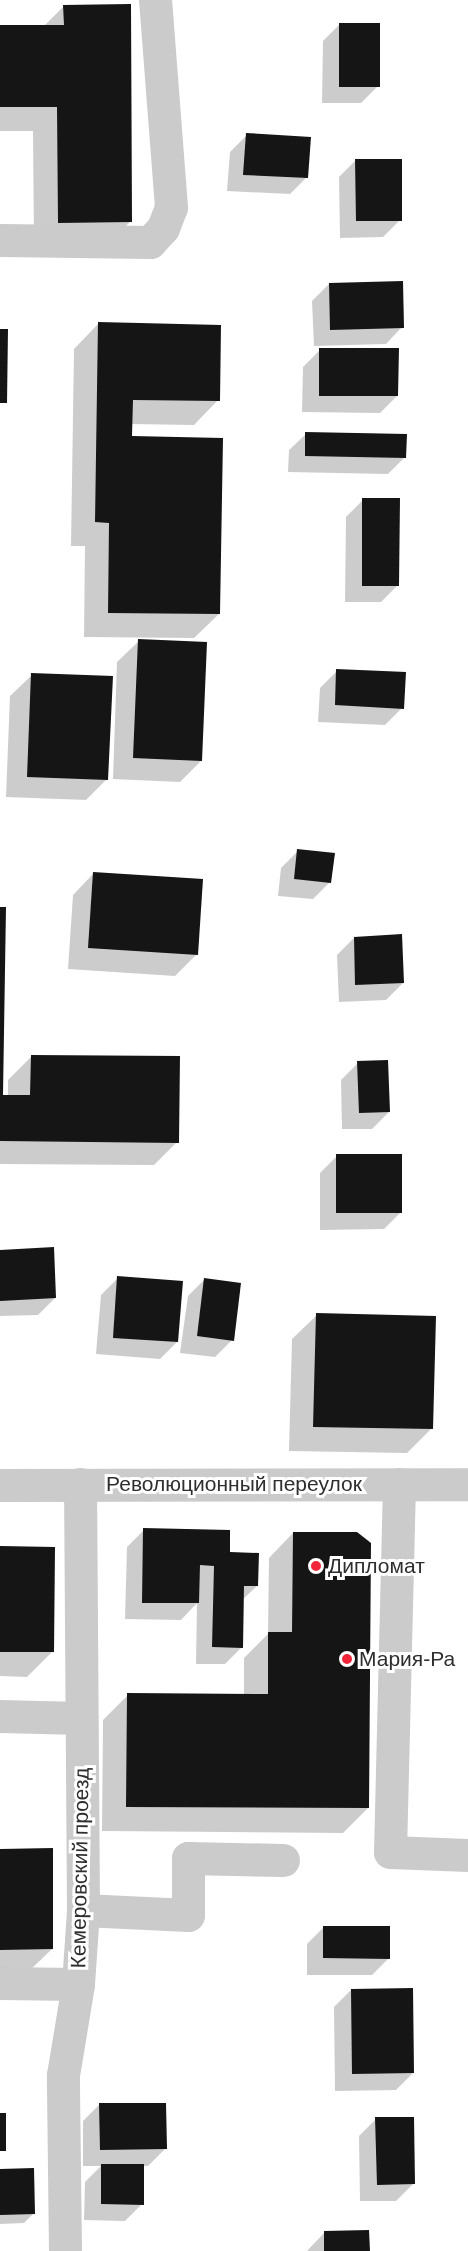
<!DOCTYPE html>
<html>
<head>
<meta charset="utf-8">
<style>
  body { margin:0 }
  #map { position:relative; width:468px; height:2251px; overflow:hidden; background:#fff; font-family:Arial,sans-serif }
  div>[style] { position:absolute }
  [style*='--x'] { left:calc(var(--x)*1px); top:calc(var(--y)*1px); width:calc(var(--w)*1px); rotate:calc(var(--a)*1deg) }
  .shadow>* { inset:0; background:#0003 }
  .building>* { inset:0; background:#151515 }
  .minor>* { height:33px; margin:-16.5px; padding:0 16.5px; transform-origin:16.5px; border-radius:16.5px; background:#cbcbcb }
  .dots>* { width:16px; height:16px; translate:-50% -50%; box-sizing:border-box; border:3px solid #fff; border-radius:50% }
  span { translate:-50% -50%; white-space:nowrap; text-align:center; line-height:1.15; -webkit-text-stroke:6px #fff; paint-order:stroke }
  .street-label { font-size:21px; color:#2e2e2e }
  .poi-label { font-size:21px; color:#2e2e2e }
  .left { translate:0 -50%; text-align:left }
</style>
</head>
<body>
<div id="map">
  <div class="shadow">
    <i style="clip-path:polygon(64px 6px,130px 222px,105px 246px,34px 247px,33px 131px,0 131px,0 27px,43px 27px)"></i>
    <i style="clip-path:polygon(340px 24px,378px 86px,361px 103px,322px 103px,323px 41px)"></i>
    <i style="clip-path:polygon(247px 135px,307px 177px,290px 194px,227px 191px,230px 152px)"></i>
    <i style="clip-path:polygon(356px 160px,400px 220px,383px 237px,340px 238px,339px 177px)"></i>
    <i style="clip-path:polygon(329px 284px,402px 327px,386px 344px,314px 346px,312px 301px)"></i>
    <i style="clip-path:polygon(98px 324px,218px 400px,194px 425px,130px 424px,130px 438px,219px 614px,194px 638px,84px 637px,85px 546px,71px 546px,74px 349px)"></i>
    <i style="clip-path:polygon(320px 350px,397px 396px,380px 413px,302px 412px,303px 367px)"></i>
    <i style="clip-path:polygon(306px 434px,405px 457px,388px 474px,288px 472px,289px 450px)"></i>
    <i style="clip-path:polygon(363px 500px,398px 585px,381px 602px,345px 602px,346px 517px)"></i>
    <i style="clip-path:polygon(139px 641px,201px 761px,180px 782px,113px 779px,117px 662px)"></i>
    <i style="clip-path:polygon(337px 671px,402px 708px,385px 725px,318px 722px,320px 688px)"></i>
    <i style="clip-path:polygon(32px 675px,107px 779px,86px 800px,6px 797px,10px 696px)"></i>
    <i style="clip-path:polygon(298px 851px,330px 882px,313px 899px,278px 896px,281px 868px)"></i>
    <i style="clip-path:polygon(94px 873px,197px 954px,175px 976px,68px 969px,73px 895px)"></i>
    <i style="clip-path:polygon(0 908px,2px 1096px,8px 1096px,8px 1080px,32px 1056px,177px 1142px,154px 1165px,0 1164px)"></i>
    <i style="clip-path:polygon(354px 938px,403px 983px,386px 1000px,339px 1002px,337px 955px)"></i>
    <i style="clip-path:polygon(358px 1063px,389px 1112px,372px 1129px,342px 1129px,341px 1080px)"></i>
    <i style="clip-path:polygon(337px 1156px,401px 1212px,384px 1229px,320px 1230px,320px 1173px)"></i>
    <i style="clip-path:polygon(0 1252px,55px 1298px,38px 1315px,0 1316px)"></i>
    <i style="clip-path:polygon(118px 1278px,177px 1342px,160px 1359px,96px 1354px,101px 1295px)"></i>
    <i style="clip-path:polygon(205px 1279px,232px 1340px,215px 1357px,180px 1353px,188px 1296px)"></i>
    <i style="clip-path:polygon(317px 1315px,431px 1429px,407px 1453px,289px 1451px,292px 1339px)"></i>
    <i style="clip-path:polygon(144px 1530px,228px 1553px,257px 1586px,242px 1600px,242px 1647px,225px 1664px,196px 1664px,197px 1603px,181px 1620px,125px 1619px,127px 1547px)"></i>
    <i style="clip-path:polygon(293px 1533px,368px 1808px,343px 1833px,102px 1831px,103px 1720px,128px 1695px,244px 1696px,244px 1658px,268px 1634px,269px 1558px)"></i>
    <i style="clip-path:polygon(0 1548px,52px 1652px,27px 1677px,0 1676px)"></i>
    <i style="clip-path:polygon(0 1850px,52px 1949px,27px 1973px,0 1974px)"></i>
    <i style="clip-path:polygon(324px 1927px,389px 1958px,372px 1975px,307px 1975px,307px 1944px)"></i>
    <i style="clip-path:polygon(351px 1990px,413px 2073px,396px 2090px,335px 2091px,334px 2007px)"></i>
    <i style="clip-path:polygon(100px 2104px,165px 2149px,148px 2166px,143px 2166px,142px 2204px,125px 2221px,84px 2220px,85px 2182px,101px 2166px,83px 2166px,83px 2121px)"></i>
    <i style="clip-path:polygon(376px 2119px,413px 2184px,396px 2201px,360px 2201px,359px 2136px)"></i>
    <i style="clip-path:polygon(0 2171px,34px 2213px,24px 2223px,0 2224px)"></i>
    <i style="clip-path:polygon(324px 2233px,368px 2251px,307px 2251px)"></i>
  </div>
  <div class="building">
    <i style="clip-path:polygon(131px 4px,132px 222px,58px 223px,57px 107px,0 107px,0 25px,64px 25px,63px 5px)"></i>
    <i style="clip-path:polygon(339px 23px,380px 23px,380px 87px,339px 87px)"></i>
    <i style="clip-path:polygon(246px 133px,311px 137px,308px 178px,243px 175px)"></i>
    <i style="clip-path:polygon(355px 159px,402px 159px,402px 221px,356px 221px)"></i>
    <i style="clip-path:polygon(403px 281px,404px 328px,330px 330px,329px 283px)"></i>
    <i style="clip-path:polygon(98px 322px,221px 325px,220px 401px,133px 400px,132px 436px,223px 438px,220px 614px,108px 613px,109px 523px,95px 522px)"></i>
    <i style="clip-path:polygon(0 329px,8px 329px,7px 403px,0 403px)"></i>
    <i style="clip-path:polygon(319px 348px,399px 348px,398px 396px,319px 396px)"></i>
    <i style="clip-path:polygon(305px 432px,407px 434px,406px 458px,305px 456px)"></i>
    <i style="clip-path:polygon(362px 498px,400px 498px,399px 586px,362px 586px)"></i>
    <i style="clip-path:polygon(138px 639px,207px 642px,202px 761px,133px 758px)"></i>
    <i style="clip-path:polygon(336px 669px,406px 672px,404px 709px,335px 705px)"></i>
    <i style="clip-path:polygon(31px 673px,113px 676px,108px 780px,27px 777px)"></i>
    <i style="clip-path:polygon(297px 849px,335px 853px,331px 883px,294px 879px)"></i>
    <i style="clip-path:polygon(93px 872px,203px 879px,198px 955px,88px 948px)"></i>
    <i style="clip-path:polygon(0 907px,6px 907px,3px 1095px,30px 1095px,31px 1055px,180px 1056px,179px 1143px,0 1141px)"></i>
    <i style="clip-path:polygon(402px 934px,404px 983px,355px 985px,354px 937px)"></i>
    <i style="clip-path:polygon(388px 1060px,390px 1112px,359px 1113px,357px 1061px)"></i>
    <i style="clip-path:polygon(336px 1154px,402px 1154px,402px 1213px,336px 1213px)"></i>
    <i style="clip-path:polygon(54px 1247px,56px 1298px,0 1301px,0 1250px)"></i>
    <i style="clip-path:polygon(117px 1276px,183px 1281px,178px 1342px,113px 1338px)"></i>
    <i style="clip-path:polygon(204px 1278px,241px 1283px,234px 1341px,197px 1336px)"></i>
    <i style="clip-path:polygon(316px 1313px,436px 1316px,433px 1429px,313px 1427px)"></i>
    <i style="clip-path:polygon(143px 1528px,230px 1530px,230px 1552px,259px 1553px,258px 1586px,244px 1586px,243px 1648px,212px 1647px,214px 1566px,200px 1565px,199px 1603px,142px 1603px)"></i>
    <i style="clip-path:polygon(293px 1532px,357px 1532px,371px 1543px,369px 1808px,126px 1807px,127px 1693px,268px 1694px,268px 1632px,292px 1632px)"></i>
    <i style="clip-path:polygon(0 1546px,55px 1547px,54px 1652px,0 1652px)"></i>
    <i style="clip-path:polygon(53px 1848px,53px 1949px,0 1950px,0 1849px)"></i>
    <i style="clip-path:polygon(323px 1926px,390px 1926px,390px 1959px,323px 1958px)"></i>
    <i style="clip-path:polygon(413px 1988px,414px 2073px,352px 2074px,351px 1989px)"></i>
    <i style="clip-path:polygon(99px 2103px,166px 2103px,167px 2149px,100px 2150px)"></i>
    <i style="clip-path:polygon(0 2113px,6px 2113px,6px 2151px,0 2151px)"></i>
    <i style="clip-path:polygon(375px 2117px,414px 2117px,415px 2184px,377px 2185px)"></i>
    <i style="clip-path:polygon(101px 2164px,144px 2164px,144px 2205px,101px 2204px)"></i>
    <i style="clip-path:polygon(34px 2168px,35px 2214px,0 2215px,0 2169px)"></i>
    <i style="clip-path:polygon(369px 2230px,370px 2251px,324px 2251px,324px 2231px)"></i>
  </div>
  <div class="minor">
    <i style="--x:0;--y:240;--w:150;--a:0.8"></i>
    <i style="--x:150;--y:242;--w:19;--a:-47"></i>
    <i style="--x:163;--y:228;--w:22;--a:-69"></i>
    <i style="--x:171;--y:207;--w:208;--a:-94.4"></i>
    <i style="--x:399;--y:1484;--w:368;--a:91.4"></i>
    <i style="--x:390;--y:1852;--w:78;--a:2.2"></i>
    <i style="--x:0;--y:1485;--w:468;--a:-0.1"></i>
    <i style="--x:0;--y:1716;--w:81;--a:1.4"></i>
    <i style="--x:83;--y:1910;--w:105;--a:2.7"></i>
    <i style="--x:188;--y:1915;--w:57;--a:-90"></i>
    <i style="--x:188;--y:1858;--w:95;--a:1.2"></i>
    <i style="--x:0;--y:1983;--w:78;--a:0.7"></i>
    <i style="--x:65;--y:2251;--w:176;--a:-90.7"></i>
    <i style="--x:63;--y:2075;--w:92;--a:-80.6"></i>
    <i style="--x:78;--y:1984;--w:74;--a:-86.1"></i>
    <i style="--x:83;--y:1910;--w:426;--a:-90.4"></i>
  </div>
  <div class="dots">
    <i style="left:316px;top:1566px;background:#f02539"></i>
    <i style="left:347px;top:1659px;background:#f02539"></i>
  </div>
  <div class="street-label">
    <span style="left:234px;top:1484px">Революционный переулок</span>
    <span style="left:80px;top:1868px;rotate:-89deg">Кемеровский проезд</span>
  </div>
  <div class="poi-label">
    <span class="left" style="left:328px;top:1566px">Дипломат</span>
    <span class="left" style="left:359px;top:1659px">Мария-Ра</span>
  </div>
</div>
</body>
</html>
